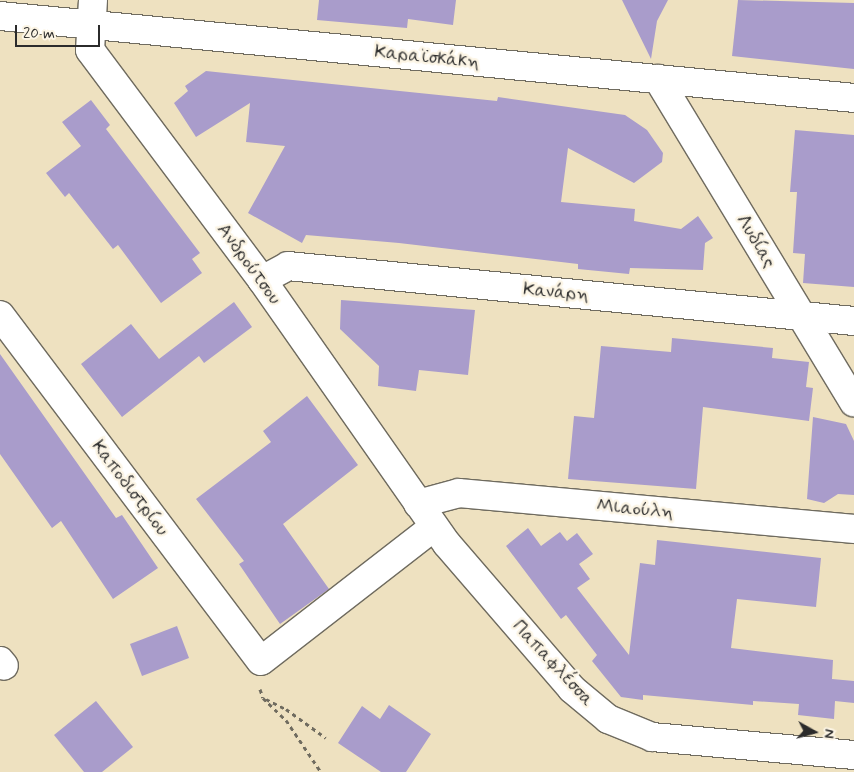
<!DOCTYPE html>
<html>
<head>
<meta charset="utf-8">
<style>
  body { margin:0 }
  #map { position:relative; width:854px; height:772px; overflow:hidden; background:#eee1c0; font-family:Mynerve,sans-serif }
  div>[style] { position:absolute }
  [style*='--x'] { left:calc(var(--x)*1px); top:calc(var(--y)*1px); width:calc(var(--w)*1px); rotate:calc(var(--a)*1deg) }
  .building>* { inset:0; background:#a99ccb }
  .path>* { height:3px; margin-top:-1.5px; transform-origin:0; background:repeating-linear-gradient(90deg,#6f6b5f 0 4px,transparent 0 8px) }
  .roads { filter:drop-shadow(1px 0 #6f6b5f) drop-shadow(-1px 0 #6f6b5f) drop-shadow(0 1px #6f6b5f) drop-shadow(0 -1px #6f6b5f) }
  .minor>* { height:28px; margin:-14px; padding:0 14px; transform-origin:14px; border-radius:14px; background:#fff }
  span { translate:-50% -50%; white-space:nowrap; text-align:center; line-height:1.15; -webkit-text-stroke:5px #fcf5e5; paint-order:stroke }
  .street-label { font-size:19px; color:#2b2b2b }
  .north { position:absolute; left:789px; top:707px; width:50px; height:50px; -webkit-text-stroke:4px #fcf5e5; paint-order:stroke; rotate:97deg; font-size:14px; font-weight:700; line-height:20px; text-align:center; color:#2b2b2b }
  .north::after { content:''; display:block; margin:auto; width:18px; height:22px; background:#2b2b2b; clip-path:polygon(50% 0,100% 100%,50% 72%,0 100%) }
  .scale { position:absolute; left:15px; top:25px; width:85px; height:22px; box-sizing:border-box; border:2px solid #2b2b2b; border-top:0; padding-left:6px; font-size:15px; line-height:18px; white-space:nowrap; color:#2b2b2b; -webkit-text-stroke:4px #fcf5e5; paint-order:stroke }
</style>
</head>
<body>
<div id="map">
  <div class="building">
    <i style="clip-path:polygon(319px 0,456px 0,453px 25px,408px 19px,407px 28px,317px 20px)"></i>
    <i style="clip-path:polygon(622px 0,668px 0,657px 21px,651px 59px)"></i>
    <i style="clip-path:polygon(738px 0,854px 3px,854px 69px,732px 56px)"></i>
    <i style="clip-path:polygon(206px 71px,497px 101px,498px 97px,625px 115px,647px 130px,663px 153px,662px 162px,634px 183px,568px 148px,561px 202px,635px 209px,634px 221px,681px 229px,698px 216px,713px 238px,705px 243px,703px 270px,630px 268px,629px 274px,578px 269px,578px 264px,399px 243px,306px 235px,302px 243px,248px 213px,285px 146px,246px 142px,250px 103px,196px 137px,174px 103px,188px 91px,185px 86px)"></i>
    <i style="clip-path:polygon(91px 100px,110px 125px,106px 129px,200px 253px,192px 259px,202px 273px,161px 303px,118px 245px,113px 249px,69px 193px,65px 197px,46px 173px,81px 146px,62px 122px)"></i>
    <i style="clip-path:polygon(795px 130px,854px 135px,854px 287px,803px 283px,805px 254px,793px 253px,797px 192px,790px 192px)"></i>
    <i style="clip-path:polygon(341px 300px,475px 310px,468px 375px,419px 370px,416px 391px,378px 386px,379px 366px,340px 329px)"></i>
    <i style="clip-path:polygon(234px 302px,252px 327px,204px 363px,199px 356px,122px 417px,81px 364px,131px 324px,159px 359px)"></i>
    <i style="clip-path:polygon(672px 338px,773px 348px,772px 358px,809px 362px,806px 387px,813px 388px,809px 421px,703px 407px,696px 489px,568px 479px,574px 416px,594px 418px,601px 346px,671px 352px)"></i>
    <i style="clip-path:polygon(0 354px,116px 518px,122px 515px,158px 568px,113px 599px,61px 521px,52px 528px,0 454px)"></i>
    <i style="clip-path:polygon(307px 396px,358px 465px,283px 524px,329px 589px,280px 624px,239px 564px,244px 561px,196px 499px,271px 442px,263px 431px)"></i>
    <i style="clip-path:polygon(813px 417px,846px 424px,854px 441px,854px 495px,838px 494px,824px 503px,807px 499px)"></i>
    <i style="clip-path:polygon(528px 528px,541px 546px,560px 532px,567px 541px,577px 533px,593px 554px,579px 564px,590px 579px,577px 588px,629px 655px,640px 563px,655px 565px,657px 540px,821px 558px,816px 607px,737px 599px,731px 648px,833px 660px,832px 679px,854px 681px,854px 703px,835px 701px,834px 719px,798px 715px,799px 704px,753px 701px,753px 705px,643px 695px,643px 700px,621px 697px,592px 661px,597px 655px,566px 615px,561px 619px,506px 546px)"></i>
    <i style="clip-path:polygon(177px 626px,189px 658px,142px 676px,130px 644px)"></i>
    <i style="clip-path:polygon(96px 701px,133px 747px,102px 772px,84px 772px,54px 735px)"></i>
    <i style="clip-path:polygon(389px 705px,431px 734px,406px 772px,381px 772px,338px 743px,362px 706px,380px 719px)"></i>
  </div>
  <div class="path">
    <i style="--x:260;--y:689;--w:9;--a:72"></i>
    <i style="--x:263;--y:698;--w:32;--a:44"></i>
    <i style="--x:286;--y:720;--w:63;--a:56.1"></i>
    <i style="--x:266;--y:699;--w:22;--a:27"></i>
    <i style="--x:286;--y:709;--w:49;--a:35.9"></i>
  </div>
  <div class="roads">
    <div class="minor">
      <i style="--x:93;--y:0;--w:50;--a:93.4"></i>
      <i style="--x:90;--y:50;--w:287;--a:53.2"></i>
      <i style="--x:262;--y:280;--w:322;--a:55"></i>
      <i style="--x:447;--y:544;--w:191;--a:49.2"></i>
      <i style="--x:572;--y:689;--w:47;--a:39.8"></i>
      <i style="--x:608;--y:719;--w:48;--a:22.2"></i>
      <i style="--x:652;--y:737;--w:203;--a:5.1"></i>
      <i style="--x:0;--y:16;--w:858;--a:5.48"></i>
      <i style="--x:658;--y:79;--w:378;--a:58.8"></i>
      <i style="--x:262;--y:280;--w:30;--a:-28"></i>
      <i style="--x:288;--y:266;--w:569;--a:5.55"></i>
      <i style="--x:0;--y:315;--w:433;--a:53"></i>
      <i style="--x:261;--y:661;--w:219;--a:-37.8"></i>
      <i style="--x:418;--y:504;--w:42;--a:-15"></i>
      <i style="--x:459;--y:493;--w:397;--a:5.2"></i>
      <i style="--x:0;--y:661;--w:6;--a:51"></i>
    </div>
  </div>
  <div class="street-label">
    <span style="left:427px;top:57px;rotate:6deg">Καραϊσκάκη</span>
    <span style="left:756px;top:241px;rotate:59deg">Λυδίας</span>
    <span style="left:249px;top:264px;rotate:54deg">Ανδρούτσου</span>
    <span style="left:556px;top:292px;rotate:5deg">Κανάρη</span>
    <span style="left:130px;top:488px;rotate:53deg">Καποδιστρίου</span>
    <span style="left:635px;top:509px;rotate:5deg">Μιαούλη</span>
    <span style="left:553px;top:663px;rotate:47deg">Παπαφλέσσα</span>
  </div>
  <div class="north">N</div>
  <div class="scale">20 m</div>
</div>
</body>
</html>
